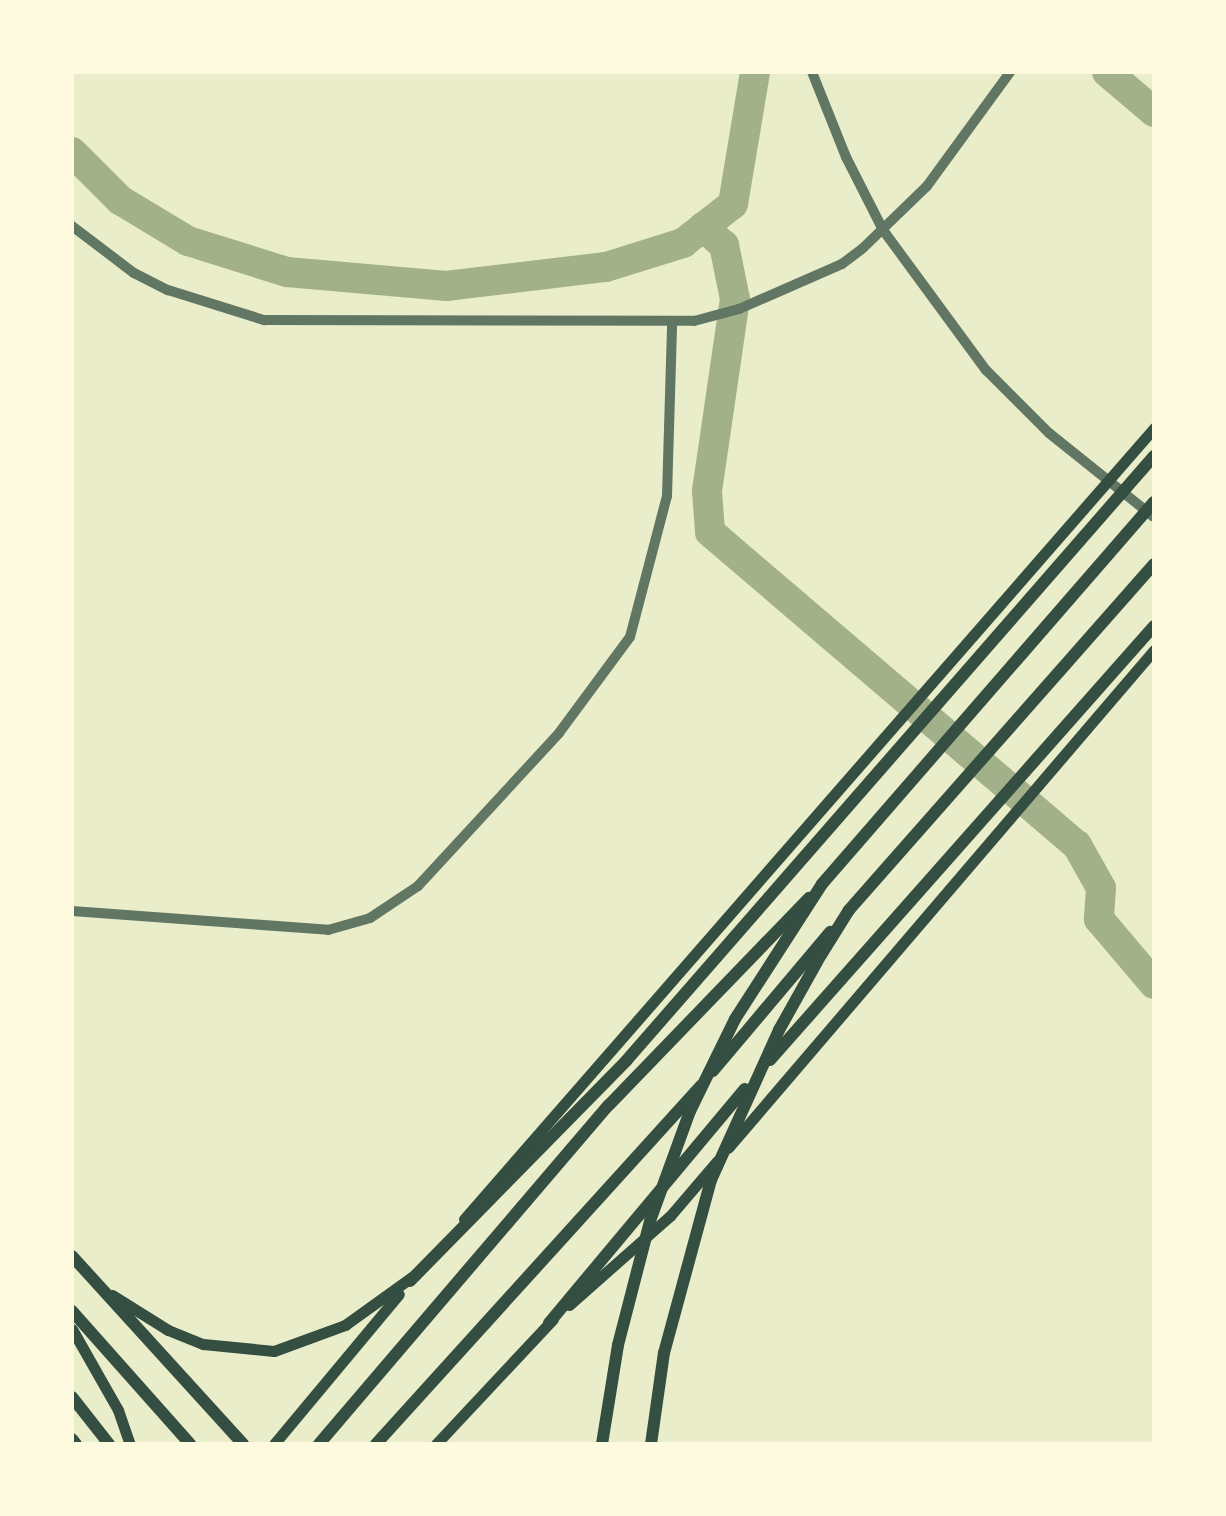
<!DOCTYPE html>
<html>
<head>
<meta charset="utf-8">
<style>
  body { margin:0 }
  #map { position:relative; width:1226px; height:1516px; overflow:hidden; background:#e9edc9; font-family:"Source Sans 3",sans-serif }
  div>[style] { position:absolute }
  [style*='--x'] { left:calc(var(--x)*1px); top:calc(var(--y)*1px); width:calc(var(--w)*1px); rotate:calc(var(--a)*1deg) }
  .river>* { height:30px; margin:-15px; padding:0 15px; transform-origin:15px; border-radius:15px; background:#a3b18a }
  .tertiary>* { height:10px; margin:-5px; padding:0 5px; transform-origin:5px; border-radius:5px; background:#617663 }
  .secondary>* { height:11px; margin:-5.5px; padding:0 5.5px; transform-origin:5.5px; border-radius:5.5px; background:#344e41 }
  .primary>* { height:12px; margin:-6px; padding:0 6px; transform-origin:6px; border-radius:6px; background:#344e41 }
  .trunk>* { height:12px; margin:-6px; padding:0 6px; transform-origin:6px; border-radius:6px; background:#344e41 }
  span { translate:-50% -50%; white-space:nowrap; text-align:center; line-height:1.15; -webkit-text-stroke:6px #fefae0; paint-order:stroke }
  .frame { position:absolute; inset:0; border:74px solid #fefae0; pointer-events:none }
</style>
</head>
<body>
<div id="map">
  <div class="river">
    <i style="--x:1107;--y:72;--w:62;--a:40.4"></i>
    <i style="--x:72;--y:152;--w:68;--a:45"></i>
    <i style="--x:120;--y:200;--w:79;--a:31.1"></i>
    <i style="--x:188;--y:241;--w:104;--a:17.4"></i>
    <i style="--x:287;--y:272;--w:160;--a:5"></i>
    <i style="--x:446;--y:286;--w:161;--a:-6.8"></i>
    <i style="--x:606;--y:267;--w:81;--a:-17.3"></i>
    <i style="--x:683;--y:243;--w:63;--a:-38"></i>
    <i style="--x:733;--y:204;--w:134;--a:-80.5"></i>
    <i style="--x:703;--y:227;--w:28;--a:41"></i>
    <i style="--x:724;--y:245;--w:55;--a:78.5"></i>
    <i style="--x:735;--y:299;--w:194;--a:98.3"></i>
    <i style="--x:707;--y:491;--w:41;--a:85.8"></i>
    <i style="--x:710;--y:532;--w:482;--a:40.5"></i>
    <i style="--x:1077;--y:845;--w:49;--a:60.8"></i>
    <i style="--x:1101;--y:888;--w:31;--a:94"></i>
    <i style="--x:1099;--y:919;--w:85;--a:49.8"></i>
  </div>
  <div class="tertiary">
    <i style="--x:812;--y:72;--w:92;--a:68.2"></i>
    <i style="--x:846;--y:157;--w:82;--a:63.1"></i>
    <i style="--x:883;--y:230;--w:174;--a:53.7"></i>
    <i style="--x:986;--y:370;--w:89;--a:45"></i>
    <i style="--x:1049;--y:433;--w:134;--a:38.7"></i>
    <i style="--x:72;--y:226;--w:78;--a:37.2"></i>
    <i style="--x:134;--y:273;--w:38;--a:27"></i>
    <i style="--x:168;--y:290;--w:101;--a:17.4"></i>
    <i style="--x:264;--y:320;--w:430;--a:0.1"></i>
    <i style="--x:694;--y:321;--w:47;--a:-14.9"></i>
    <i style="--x:739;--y:309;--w:112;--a:-23.6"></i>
    <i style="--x:842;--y:264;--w:26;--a:-37"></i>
    <i style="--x:863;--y:248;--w:89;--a:-44.1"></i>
    <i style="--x:927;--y:186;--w:141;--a:-53.9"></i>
    <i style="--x:72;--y:911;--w:257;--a:4.2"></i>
    <i style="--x:328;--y:930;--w:44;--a:-15.9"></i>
    <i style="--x:370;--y:918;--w:58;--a:-33.7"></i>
    <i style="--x:418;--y:886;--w:208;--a:-47.3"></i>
    <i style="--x:559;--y:733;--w:119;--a:-53.5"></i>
    <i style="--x:630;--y:637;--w:146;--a:-75.3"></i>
    <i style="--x:667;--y:496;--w:173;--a:-88.3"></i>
  </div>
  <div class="secondary">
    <i style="--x:728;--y:1148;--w:655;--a:-49.46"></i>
    <i style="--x:464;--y:1219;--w:1050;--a:-48.9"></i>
    <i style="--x:112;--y:1295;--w:66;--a:32"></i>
    <i style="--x:168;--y:1330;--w:38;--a:22"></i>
    <i style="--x:203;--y:1344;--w:71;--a:5.6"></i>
    <i style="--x:274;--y:1351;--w:76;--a:-20.1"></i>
    <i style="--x:345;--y:1325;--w:87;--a:-35.7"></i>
    <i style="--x:569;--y:1305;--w:135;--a:-41.4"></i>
    <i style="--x:670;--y:1216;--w:72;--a:-49.5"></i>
    <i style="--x:72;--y:1329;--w:93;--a:60.4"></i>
    <i style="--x:118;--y:1410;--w:36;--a:71"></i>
    <i style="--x:274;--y:1444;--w:195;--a:-50.2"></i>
    <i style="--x:436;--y:1444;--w:171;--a:-46.9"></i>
  </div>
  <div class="primary">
    <i style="--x:713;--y:1071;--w:182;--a:-49.9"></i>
    <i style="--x:72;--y:1256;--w:254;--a:47.7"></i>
    <i style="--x:72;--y:1311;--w:178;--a:48.4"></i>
    <i style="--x:319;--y:1444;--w:446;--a:-49.5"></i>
    <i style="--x:609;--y:1105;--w:288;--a:-46"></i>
    <i style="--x:376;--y:1444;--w:484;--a:-47.8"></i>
  </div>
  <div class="trunk">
    <i style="--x:770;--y:1060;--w:579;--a:-48.5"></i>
    <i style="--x:410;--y:1281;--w:308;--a:-45.5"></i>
    <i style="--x:626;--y:1061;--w:803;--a:-48.89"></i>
    <i style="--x:549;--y:1323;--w:305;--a:-50.1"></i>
    <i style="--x:72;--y:1397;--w:60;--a:51.8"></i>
    <i style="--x:72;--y:1439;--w:6;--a:51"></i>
    <i style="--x:602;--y:1444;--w:100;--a:-80.8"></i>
    <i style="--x:618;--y:1345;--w:128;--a:-75.5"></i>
    <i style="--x:650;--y:1221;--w:117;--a:-70"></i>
    <i style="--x:690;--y:1111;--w:102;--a:-63.9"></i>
    <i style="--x:735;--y:1019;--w:161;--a:-57.2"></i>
    <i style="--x:822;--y:884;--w:506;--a:-49.01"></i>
    <i style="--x:651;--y:1444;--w:92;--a:-81.9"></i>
    <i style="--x:664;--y:1353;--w:179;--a:-74.8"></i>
    <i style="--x:711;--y:1180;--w:165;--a:-65.6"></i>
    <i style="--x:779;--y:1030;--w:86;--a:-60.8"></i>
    <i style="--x:821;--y:955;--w:53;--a:-58.1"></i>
    <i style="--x:849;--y:910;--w:461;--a:-48.6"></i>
  </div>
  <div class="frame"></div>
</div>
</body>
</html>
